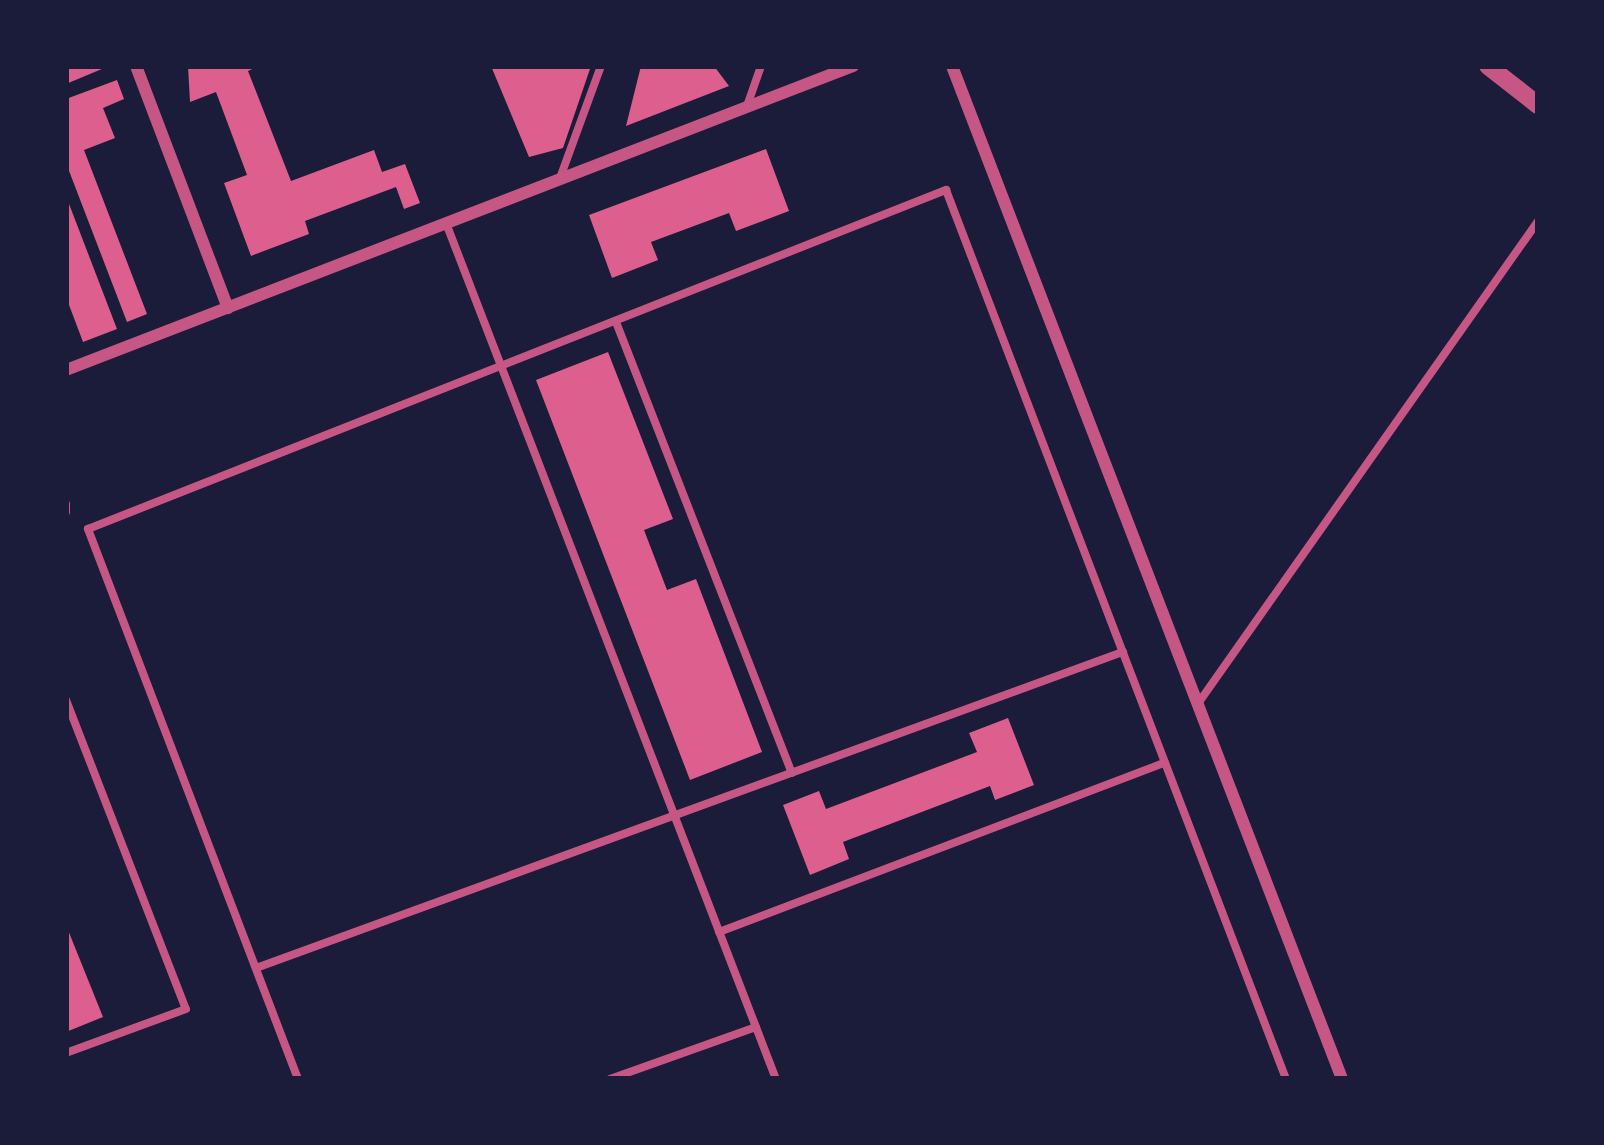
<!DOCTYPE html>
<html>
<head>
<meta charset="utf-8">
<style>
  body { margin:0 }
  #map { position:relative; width:1604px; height:1145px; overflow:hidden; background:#1b1b3a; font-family:Montserrat,sans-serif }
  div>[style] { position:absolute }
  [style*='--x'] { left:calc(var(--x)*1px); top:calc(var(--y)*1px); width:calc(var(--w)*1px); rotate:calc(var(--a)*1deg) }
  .building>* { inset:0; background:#dd5f8e }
  .service>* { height:8px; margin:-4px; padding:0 4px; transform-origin:4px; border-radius:4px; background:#c65784 }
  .minor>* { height:12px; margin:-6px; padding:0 6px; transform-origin:6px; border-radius:6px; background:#c65784 }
  .tertiary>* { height:18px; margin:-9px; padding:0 9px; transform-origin:9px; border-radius:9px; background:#c65784 }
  span { translate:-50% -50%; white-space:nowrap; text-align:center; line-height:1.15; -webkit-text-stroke:10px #1b1b3a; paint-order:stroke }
  .frame { position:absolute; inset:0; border:69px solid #1b1b3a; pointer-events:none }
</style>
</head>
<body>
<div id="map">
  <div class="building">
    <i style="clip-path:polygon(66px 66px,109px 66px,66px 84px)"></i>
    <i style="clip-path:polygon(188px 66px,259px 66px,248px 71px,291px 181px,374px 150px,382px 172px,405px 164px,420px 203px,404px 209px,396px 187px,305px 221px,309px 234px,251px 256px,224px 183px,247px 175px,216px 92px,190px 102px)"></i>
    <i style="clip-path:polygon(491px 66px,591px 66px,563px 148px,529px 157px)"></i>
    <i style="clip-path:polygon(641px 66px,714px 66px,729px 86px,626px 126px)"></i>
    <i style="clip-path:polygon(117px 80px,124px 99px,103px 108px,115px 138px,84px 150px,147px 314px,127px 322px,66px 163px,66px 99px)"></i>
    <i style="clip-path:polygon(766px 149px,789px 211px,736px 231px,729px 213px,651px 242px,658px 260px,612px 278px,589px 215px)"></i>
    <i style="clip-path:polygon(66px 196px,117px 329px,83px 342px,66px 297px)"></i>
    <i style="clip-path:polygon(608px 352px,673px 519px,644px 530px,667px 590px,696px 579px,762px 752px,690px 780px,536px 380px)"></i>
    <i style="clip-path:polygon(1008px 718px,1034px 785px,995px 800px,990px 786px,843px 842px,849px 859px,810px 875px,783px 805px,819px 791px,826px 809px,977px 752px,969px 733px)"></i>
    <i style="clip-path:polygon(66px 925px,103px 1017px,66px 1032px)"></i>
  </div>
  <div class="service">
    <i style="--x:747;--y:106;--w:42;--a:-70.7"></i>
    <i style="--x:560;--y:178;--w:119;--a:-69.9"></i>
    <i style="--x:446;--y:223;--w:917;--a:68.92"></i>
    <i style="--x:616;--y:322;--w:484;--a:68.7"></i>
    <i style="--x:66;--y:504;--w:8;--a:90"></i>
    <i style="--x:66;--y:700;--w:331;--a:68.8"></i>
    <i style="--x:186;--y:1009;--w:128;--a:159.9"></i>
    <i style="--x:1197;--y:705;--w:592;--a:-54.83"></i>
    <i style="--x:719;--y:932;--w:477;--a:-20.8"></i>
    <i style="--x:256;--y:968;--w:923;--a:-20.03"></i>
    <i style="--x:298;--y:1079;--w:589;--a:-110.9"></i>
    <i style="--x:88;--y:529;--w:923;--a:-21.56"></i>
    <i style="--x:946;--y:190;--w:952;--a:69.07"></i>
    <i style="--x:610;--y:1079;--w:155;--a:-19.6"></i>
  </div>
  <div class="minor">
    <i style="--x:136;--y:66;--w:259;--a:69.2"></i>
    <i style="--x:952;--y:66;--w:1085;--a:68.94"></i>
    <i style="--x:66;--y:370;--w:844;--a:-21.12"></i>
  </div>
  <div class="tertiary">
    <i style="--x:1488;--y:66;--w:63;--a:38"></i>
  </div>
  <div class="frame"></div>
</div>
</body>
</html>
